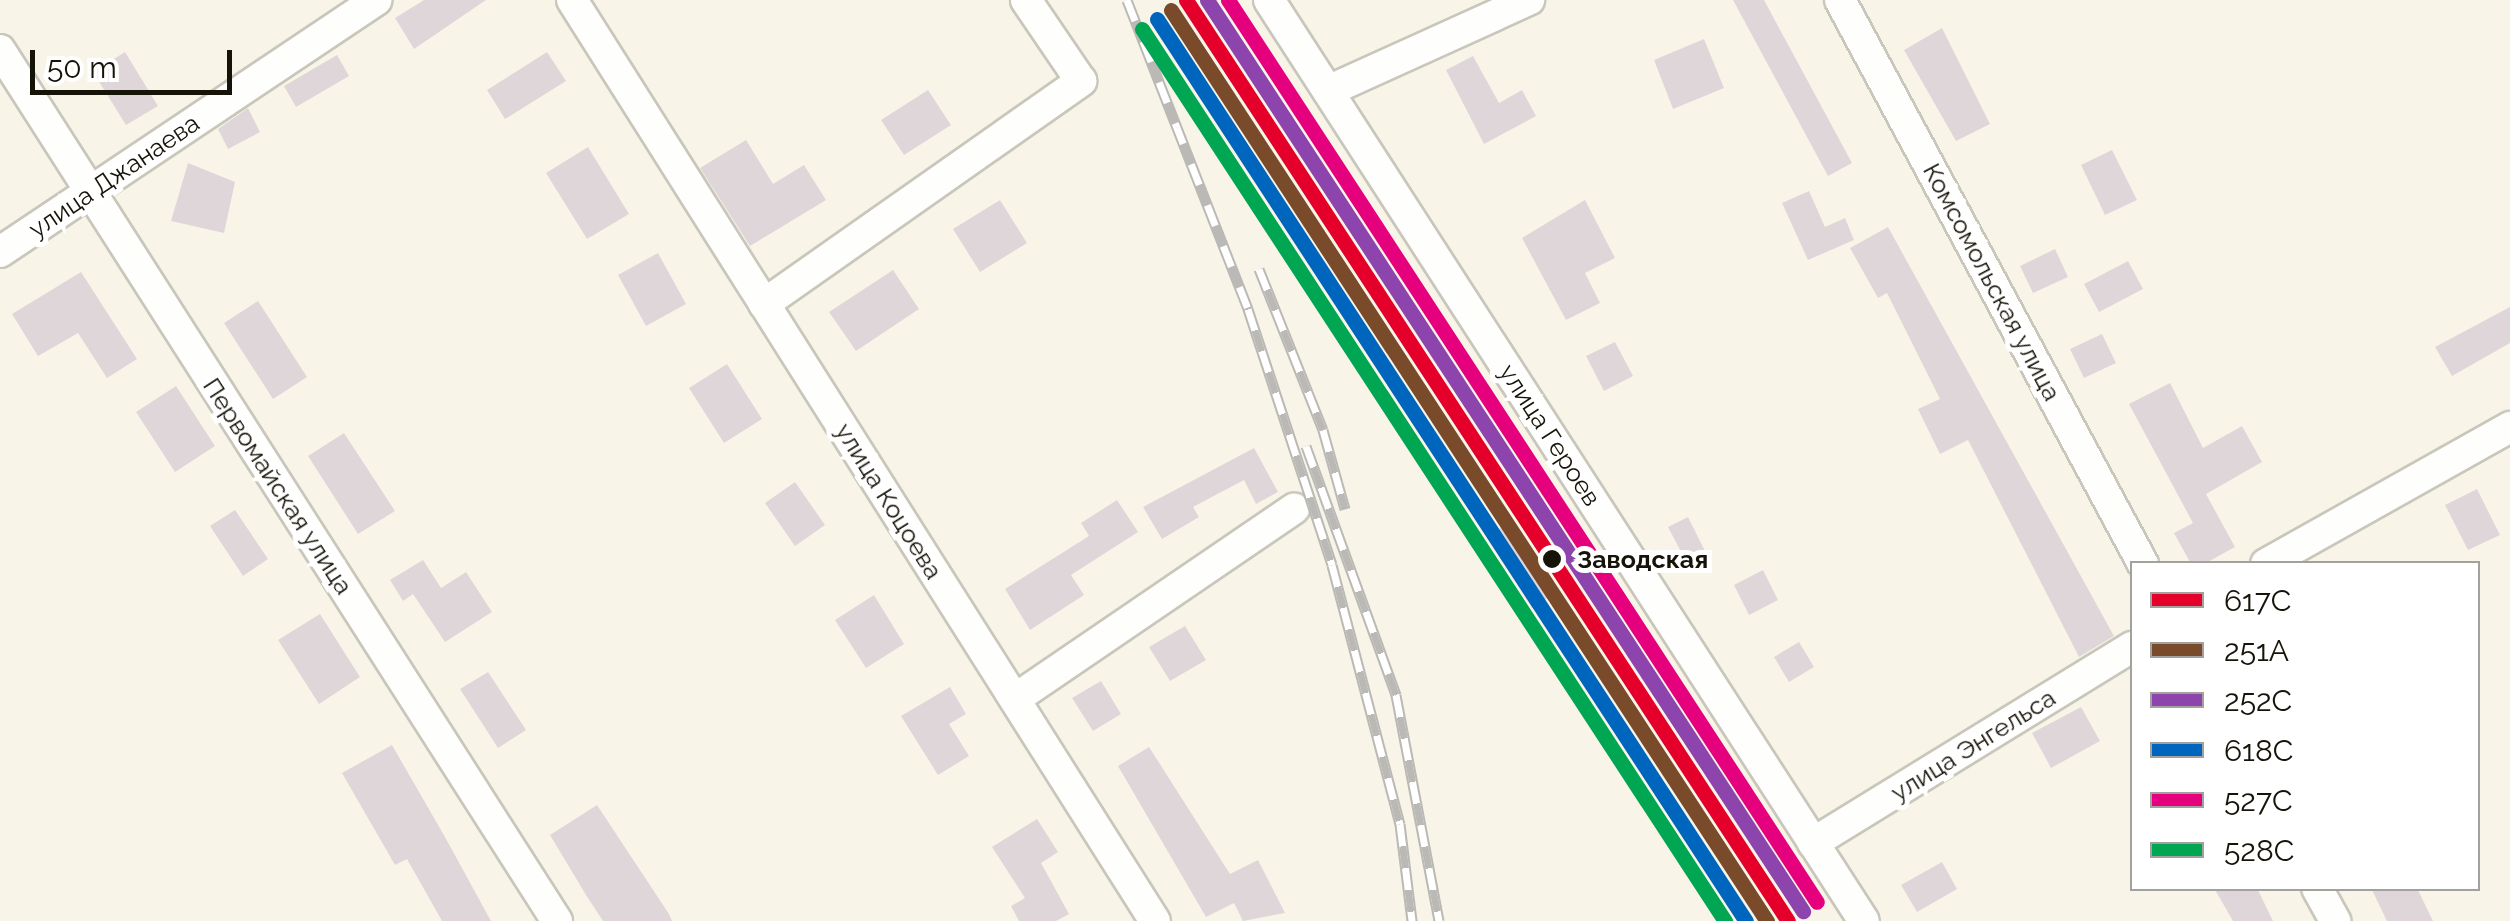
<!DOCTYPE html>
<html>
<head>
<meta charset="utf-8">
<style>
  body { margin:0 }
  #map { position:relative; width:2510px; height:921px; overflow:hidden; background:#f8f5e8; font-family:Raleway,sans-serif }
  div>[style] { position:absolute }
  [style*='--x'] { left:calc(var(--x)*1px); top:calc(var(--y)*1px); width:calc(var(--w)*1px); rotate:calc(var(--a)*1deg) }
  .building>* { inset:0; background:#dfd6da }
  .roads { filter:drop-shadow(2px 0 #c9c6bb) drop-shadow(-2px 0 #c9c6bb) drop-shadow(0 2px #c9c6bb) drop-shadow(0 -2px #c9c6bb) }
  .minor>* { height:30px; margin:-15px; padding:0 15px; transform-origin:15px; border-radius:15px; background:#fefefc }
  .rail>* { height:11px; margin-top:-5.5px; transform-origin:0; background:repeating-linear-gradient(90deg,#fff 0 22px,#bab9b5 0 44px); box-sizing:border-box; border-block:2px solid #bab9b5 }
  .rail-1>* { height:15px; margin:-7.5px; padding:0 7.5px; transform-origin:7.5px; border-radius:7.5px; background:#e4002b }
  .rail-2>* { height:15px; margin:-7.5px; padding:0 7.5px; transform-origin:7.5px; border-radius:7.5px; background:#7a4b2a }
  .rail-3>* { height:15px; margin:-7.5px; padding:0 7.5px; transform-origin:7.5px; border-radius:7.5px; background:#8e44ad }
  .rail-4>* { height:15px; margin:-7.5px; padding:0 7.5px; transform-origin:7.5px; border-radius:7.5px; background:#0065bd }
  .rail-5>* { height:15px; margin:-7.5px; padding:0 7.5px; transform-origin:7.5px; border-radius:7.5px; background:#e5007d }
  .rail-6>* { height:15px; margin:-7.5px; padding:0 7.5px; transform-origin:7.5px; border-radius:7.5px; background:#00a651 }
  .dots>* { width:28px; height:28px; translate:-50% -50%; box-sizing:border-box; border:5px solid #fff; border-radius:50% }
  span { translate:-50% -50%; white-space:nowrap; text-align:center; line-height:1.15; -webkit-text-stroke:10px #fff; paint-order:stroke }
  .street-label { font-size:25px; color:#161309 }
  .stop-label { font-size:25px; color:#161309; font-weight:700 }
  .left { translate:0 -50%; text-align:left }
  .legend { position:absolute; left:2130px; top:561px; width:350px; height:330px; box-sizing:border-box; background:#fff; border:2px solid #a2a19d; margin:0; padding:12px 18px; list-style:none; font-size:30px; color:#161309 }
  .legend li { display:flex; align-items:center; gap:20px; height:50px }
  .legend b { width:50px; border:2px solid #a2a19d }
  .scale { position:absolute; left:30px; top:50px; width:202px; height:45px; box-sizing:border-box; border:5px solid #161309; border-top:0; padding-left:12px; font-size:30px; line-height:35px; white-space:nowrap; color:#161309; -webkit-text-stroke:8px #fff; paint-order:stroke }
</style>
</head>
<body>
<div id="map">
  <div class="building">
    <i style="clip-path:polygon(424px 0,486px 0,414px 49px,395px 18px)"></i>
    <i style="clip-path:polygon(1733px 0,1764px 0,1852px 163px,1828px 176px)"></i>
    <i style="clip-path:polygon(1942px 28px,1990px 124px,1956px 141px,1904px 50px)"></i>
    <i style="clip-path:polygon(1704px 39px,1724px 88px,1673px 109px,1654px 60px)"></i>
    <i style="clip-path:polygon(125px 52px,158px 106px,126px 125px,93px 72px)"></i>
    <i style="clip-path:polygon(547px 52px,566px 81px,505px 119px,487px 90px)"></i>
    <i style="clip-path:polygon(337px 55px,349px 76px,296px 107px,284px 86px)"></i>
    <i style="clip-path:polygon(1473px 56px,1499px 103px,1522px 90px,1536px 116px,1484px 144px,1446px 70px)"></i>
    <i style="clip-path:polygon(928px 90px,951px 125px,904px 155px,881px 120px)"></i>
    <i style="clip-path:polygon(248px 108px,260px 132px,228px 149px,218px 129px)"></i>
    <i style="clip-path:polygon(746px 140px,773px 184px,804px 165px,826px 200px,750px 246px,700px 168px)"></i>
    <i style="clip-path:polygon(588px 147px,629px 214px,587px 239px,546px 173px)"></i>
    <i style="clip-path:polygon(2112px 150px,2137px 200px,2105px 215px,2081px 165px)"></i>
    <i style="clip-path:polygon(188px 163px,235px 182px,224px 233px,171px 221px)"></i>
    <i style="clip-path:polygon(1809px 191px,1825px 227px,1845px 218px,1854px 240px,1808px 260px,1782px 203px)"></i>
    <i style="clip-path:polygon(1000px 200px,1027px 243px,980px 272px,953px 229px)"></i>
    <i style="clip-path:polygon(1585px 200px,1615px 258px,1585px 273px,1600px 303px,1566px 320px,1522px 238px)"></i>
    <i style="clip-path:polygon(1888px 227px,2114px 636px,2079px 657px,1968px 440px,1940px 454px,1918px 409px,1940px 399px,1887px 293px,1878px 298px,1850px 248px)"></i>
    <i style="clip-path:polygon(2055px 249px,2068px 277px,2033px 293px,2020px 266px)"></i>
    <i style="clip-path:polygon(658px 253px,686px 304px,646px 326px,618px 275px)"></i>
    <i style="clip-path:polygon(2128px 261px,2143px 289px,2099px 312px,2084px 284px)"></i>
    <i style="clip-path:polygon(893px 270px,919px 309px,856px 351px,829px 312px)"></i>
    <i style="clip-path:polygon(81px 272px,137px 359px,107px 378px,78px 333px,38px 356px,12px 314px)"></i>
    <i style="clip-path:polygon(258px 301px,307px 377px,273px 399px,224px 323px)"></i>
    <i style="clip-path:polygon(2510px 307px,2510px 343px,2452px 376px,2435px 347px)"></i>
    <i style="clip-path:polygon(2102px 334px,2116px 363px,2084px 378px,2070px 349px)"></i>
    <i style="clip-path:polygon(1615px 342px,1633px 376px,1604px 391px,1586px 356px)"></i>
    <i style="clip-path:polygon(727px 364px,762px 419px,724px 443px,689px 388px)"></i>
    <i style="clip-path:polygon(2170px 383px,2203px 448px,2242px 426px,2262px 462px,2206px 494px,2235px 547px,2204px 564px,2191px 564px,2174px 533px,2193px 523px,2129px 404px)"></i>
    <i style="clip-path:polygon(176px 386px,215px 446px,175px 472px,136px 412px)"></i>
    <i style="clip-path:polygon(344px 433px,395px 511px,358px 534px,308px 456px)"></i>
    <i style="clip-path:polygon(1254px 448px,1278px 492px,1256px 504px,1244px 480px,1193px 507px,1199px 517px,1162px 539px,1143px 507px)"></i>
    <i style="clip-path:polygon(795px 482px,825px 525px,795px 546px,765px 503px)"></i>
    <i style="clip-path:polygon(2477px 489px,2500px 535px,2468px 550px,2445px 505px)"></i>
    <i style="clip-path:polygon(1117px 500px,1138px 532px,1071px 575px,1084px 595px,1030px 630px,1005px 589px,1089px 536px,1081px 523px)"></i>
    <i style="clip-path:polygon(235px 510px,268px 559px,243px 576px,210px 526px)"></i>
    <i style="clip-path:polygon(1688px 517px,1707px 555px,1688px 565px,1668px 527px)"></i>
    <i style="clip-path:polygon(1507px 524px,1552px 595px,1532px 608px,1487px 537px)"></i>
    <i style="clip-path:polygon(423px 560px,441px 588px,466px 572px,492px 612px,445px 642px,413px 594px,403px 601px,390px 580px)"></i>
    <i style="clip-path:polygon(1763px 570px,1778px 600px,1749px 615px,1734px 585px)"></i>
    <i style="clip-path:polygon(874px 595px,904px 644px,866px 668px,835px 620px)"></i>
    <i style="clip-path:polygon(320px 614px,360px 677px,319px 704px,278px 640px)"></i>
    <i style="clip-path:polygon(1185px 626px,1206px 660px,1170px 681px,1149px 647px)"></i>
    <i style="clip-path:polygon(1799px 642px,1814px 667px,1789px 682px,1774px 657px)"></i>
    <i style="clip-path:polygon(488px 672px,526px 730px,498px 748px,460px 689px)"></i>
    <i style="clip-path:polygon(1101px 681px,1121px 714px,1093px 731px,1072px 698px)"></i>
    <i style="clip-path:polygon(950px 687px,966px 714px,949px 724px,969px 756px,938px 775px,901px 716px)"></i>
    <i style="clip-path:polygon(2081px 707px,2100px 741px,2051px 768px,2032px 733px)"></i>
    <i style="clip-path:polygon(392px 745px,445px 837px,491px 921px,442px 921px,407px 859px,395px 865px,342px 773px)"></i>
    <i style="clip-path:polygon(1149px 747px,1230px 874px,1258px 860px,1285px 913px,1243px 921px,1234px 903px,1206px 917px,1118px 766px)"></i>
    <i style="clip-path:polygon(597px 805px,669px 914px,672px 921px,603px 921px,586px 895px,550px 835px)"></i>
    <i style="clip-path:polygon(1037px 819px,1058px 852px,1041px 863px,1069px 914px,1056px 921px,1019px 921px,1011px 906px,1025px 898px,992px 847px)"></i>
    <i style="clip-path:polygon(1942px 862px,1957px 889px,1917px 912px,1901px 885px)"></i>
    <i style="clip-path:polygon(2214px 888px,2257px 888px,2273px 921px,2233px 921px)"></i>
    <i style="clip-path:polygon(2371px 888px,2417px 888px,2433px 921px,2387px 921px)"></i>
  </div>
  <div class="roads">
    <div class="minor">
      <i style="--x:572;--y:0;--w:1090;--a:57.67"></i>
      <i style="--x:1269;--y:0;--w:1096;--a:57.14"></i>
      <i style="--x:1840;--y:0;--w:640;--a:61.75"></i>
      <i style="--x:0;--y:50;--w:1034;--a:57.4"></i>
      <i style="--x:1328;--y:91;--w:221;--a:-24.4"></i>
      <i style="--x:0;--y:252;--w:453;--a:-33.8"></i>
      <i style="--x:764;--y:304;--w:388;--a:-35.1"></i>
      <i style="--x:1081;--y:81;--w:98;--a:-124.2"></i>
      <i style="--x:2266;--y:564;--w:280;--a:-29.3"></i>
      <i style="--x:1015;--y:699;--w:338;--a:-34.3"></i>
      <i style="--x:1813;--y:843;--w:374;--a:-31.6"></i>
      <i style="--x:2317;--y:888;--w:38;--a:61"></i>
    </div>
  </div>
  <div class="rail">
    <i style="--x:1127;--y:0;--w:332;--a:68.6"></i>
    <i style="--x:1248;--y:309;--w:269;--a:71.8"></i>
    <i style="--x:1332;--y:565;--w:268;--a:75.3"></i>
    <i style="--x:1400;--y:824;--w:98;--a:82.9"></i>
    <i style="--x:1259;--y:269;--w:173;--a:68.3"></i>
    <i style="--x:1323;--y:430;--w:82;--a:74.4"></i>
    <i style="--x:1306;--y:446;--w:265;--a:70.1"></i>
    <i style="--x:1396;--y:695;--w:230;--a:79.2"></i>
  </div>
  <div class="rail-1">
    <i style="--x:1186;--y:0;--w:1100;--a:56.83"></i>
  </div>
  <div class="rail-2">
    <i style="--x:1171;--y:10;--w:1089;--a:56.81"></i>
  </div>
  <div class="rail-3">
    <i style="--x:1207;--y:0;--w:1089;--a:56.81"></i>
  </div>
  <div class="rail-4">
    <i style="--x:1157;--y:19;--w:1077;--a:56.86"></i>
  </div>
  <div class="rail-5">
    <i style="--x:1228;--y:0;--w:1077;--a:56.86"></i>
  </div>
  <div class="rail-6">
    <i style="--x:1142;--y:29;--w:1066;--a:56.83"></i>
  </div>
  <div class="dots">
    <i style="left:1552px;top:559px;background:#161309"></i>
  </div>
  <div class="street-label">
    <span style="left:114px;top:176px;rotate:-34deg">улица Джанаева</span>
    <span style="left:1992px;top:282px;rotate:62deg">Комсомольская улица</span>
    <span style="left:1550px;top:435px;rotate:57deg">улица Героев</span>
    <span style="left:278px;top:486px;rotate:57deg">Первомайская улица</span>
    <span style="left:889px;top:501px;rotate:58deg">улица Коцоева</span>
    <span style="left:1973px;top:745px;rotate:-32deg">улица Энгельса</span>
  </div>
  <div class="stop-label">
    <span class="left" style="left:1577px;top:559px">Заводская</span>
  </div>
  <ul class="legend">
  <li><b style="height:12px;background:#e4002b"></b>617C</li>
  <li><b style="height:12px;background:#7a4b2a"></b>251А</li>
  <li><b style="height:12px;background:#8e44ad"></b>252С</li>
  <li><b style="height:12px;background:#0065bd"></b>618С</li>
  <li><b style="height:12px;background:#e5007d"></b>527С</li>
  <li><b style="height:12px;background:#00a651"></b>528С</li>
  </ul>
  <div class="scale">50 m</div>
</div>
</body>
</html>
